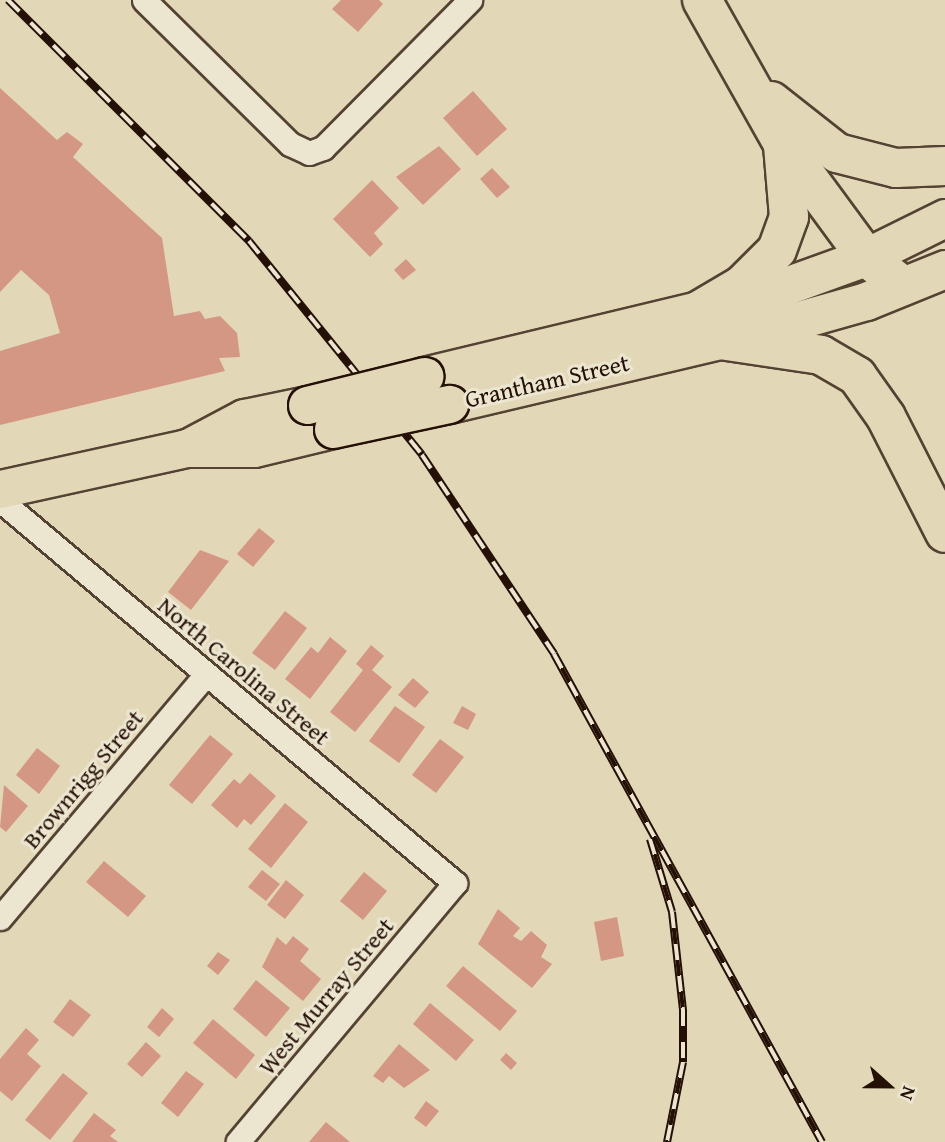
<!DOCTYPE html>
<html>
<head>
<meta charset="utf-8">
<style>
  body { margin:0 }
  #map { position:relative; width:945px; height:1142px; overflow:hidden; background:#e2d8b8; font-family:"Gentium Book Plus",serif }
  div>[style] { position:absolute }
  [style*='--x'] { left:calc(var(--x)*1px); top:calc(var(--y)*1px); width:calc(var(--w)*1px); rotate:calc(var(--a)*1deg) }
  .building>* { inset:0; background:#d49783 }
  .roads { filter:drop-shadow(2px 0 #544232) drop-shadow(-2px 0 #544232) drop-shadow(0 2px #544232) drop-shadow(0 -2px #544232) }
  .street>* { height:23px; margin:-11.5px; padding:0 11.5px; transform-origin:11.5px; border-radius:11.5px; background:#ece6d1 }
  .primary>* { height:37px; margin:-18.5px; padding:0 18.5px; transform-origin:18.5px; border-radius:18.5px; background:#e2d8b8 }
  .highway>* { height:38px; margin:-19px; padding:0 19px; transform-origin:19px; border-radius:19px; background:#e2d8b8 }
  .rail>* { height:8px; margin-top:-4px; transform-origin:0; background:repeating-linear-gradient(90deg,#ece6d1 0 16px,#251006 0 32px); box-sizing:border-box; border-block:2px solid #251006 }
  .bridges { filter:drop-shadow(2px 0 #251006) drop-shadow(-2px 0 #251006) drop-shadow(0 2px #251006) drop-shadow(0 -2px #251006) }
  .primary-bridge>* { height:37px; margin:-18.5px; padding:0 18.5px; transform-origin:18.5px; border-radius:18.5px; background:#e2d8b8 }
  span { translate:-50% -50%; white-space:nowrap; text-align:center; line-height:1.15; -webkit-text-stroke:6px #ece6d1; paint-order:stroke }
  .street-label { font-size:24px; color:#251006 }
  .north { position:absolute; left:854px; top:1051px; width:70px; height:70px; -webkit-text-stroke:5px #ece6d1; paint-order:stroke; rotate:111deg; font-size:19px; font-weight:700; line-height:28px; text-align:center; color:#251006 }
  .north::after { content:''; display:block; margin:auto; width:24px; height:32px; background:#251006; clip-path:polygon(50% 0,100% 100%,50% 72%,0 100%) }
</style>
</head>
<body>
<div id="map">
  <div class="building">
    <i style="clip-path:polygon(341px 0,379px 0,383px 4px,358px 32px,332px 9px)"></i>
    <i style="clip-path:polygon(0 88px,57px 140px,67px 132px,83px 144px,73px 157px,162px 238px,174px 316px,200px 311px,205px 319px,220px 316px,237px 333px,240px 357px,219px 358px,225px 371px,0 425px,0 351px,60px 333px,49px 295px,21px 270px,0 292px)"></i>
    <i style="clip-path:polygon(473px 91px,507px 129px,477px 156px,443px 118px)"></i>
    <i style="clip-path:polygon(439px 146px,461px 169px,423px 205px,396px 177px)"></i>
    <i style="clip-path:polygon(492px 168px,510px 187px,497px 198px,480px 179px)"></i>
    <i style="clip-path:polygon(372px 180px,399px 208px,374px 233px,383px 244px,370px 257px,333px 219px)"></i>
    <i style="clip-path:polygon(406px 259px,416px 270px,403px 280px,394px 270px)"></i>
    <i style="clip-path:polygon(259px 528px,275px 541px,253px 567px,237px 554px)"></i>
    <i style="clip-path:polygon(200px 550px,229px 561px,191px 610px,168px 592px)"></i>
    <i style="clip-path:polygon(285px 611px,307px 628px,275px 670px,252px 653px)"></i>
    <i style="clip-path:polygon(330px 637px,347px 651px,310px 699px,285px 679px,311px 647px,318px 653px)"></i>
    <i style="clip-path:polygon(371px 645px,384px 656px,372px 670px,392px 687px,355px 732px,330px 712px,363px 670px,356px 664px)"></i>
    <i style="clip-path:polygon(413px 678px,429px 692px,415px 708px,398px 695px)"></i>
    <i style="clip-path:polygon(395px 706px,425px 727px,399px 763px,369px 741px)"></i>
    <i style="clip-path:polygon(462px 706px,476px 714px,468px 730px,453px 723px)"></i>
    <i style="clip-path:polygon(210px 735px,233px 754px,192px 804px,169px 785px)"></i>
    <i style="clip-path:polygon(440px 739px,464px 757px,436px 793px,412px 775px)"></i>
    <i style="clip-path:polygon(37px 748px,60px 766px,39px 794px,16px 775px)"></i>
    <i style="clip-path:polygon(250px 773px,276px 796px,251px 825px,244px 819px,237px 828px,211px 805px,234px 779px,240px 784px)"></i>
    <i style="clip-path:polygon(4px 785px,28px 806px,6px 832px,0 827px)"></i>
    <i style="clip-path:polygon(285px 803px,308px 822px,271px 868px,248px 849px)"></i>
    <i style="clip-path:polygon(104px 861px,146px 896px,128px 917px,86px 882px)"></i>
    <i style="clip-path:polygon(262px 870px,280px 884px,266px 901px,248px 887px)"></i>
    <i style="clip-path:polygon(364px 872px,387px 891px,363px 920px,340px 901px)"></i>
    <i style="clip-path:polygon(286px 880px,304px 895px,285px 919px,267px 905px)"></i>
    <i style="clip-path:polygon(498px 909px,520px 928px,513px 936px,521px 941px,531px 931px,547px 945px,541px 957px,552px 964px,532px 988px,478px 944px)"></i>
    <i style="clip-path:polygon(617px 917px,624px 956px,601px 961px,594px 922px)"></i>
    <i style="clip-path:polygon(293px 936px,309px 949px,300px 961px,321px 979px,303px 1001px,262px 967px,277px 937px,286px 945px)"></i>
    <i style="clip-path:polygon(218px 952px,230px 960px,218px 975px,207px 966px)"></i>
    <i style="clip-path:polygon(463px 966px,517px 1011px,500px 1031px,446px 986px)"></i>
    <i style="clip-path:polygon(256px 980px,290px 1008px,266px 1037px,233px 1009px)"></i>
    <i style="clip-path:polygon(70px 999px,91px 1015px,73px 1037px,53px 1022px)"></i>
    <i style="clip-path:polygon(430px 1003px,474px 1040px,456px 1061px,413px 1024px)"></i>
    <i style="clip-path:polygon(162px 1008px,174px 1019px,159px 1037px,147px 1027px)"></i>
    <i style="clip-path:polygon(213px 1019px,255px 1055px,236px 1079px,193px 1043px)"></i>
    <i style="clip-path:polygon(26px 1028px,39px 1040px,27px 1054px,41px 1066px,12px 1101px,0 1091px,0 1059px)"></i>
    <i style="clip-path:polygon(146px 1042px,161px 1056px,142px 1077px,127px 1064px)"></i>
    <i style="clip-path:polygon(399px 1044px,430px 1070px,404px 1088px,389px 1076px,383px 1083px,373px 1076px)"></i>
    <i style="clip-path:polygon(506px 1053px,517px 1063px,511px 1070px,500px 1060px)"></i>
    <i style="clip-path:polygon(186px 1071px,204px 1084px,178px 1117px,161px 1103px)"></i>
    <i style="clip-path:polygon(63px 1073px,88px 1093px,50px 1140px,25px 1120px)"></i>
    <i style="clip-path:polygon(426px 1101px,439px 1111px,426px 1127px,414px 1118px)"></i>
    <i style="clip-path:polygon(94px 1113px,116px 1130px,110px 1136px,118px 1142px,72px 1142px)"></i>
    <i style="clip-path:polygon(326px 1122px,350px 1142px,309px 1142px)"></i>
  </div>
  <div class="roads">
    <div class="street">
      <i style="--x:144;--y:0;--w:205;--a:44.6"></i>
      <i style="--x:290;--y:144;--w:21;--a:25"></i>
      <i style="--x:309;--y:153;--w:15;--a:-20"></i>
      <i style="--x:323;--y:148;--w:209;--a:-45.2"></i>
      <i style="--x:0;--y:500;--w:595;--a:40.09"></i>
      <i style="--x:455;--y:883;--w:338;--a:130"></i>
      <i style="--x:0;--y:918;--w:319;--a:-49.8"></i>
    </div>
    <div class="primary">
      <i style="--x:424;--y:376;--w:343;--a:-13.5"></i>
      <i style="--x:758;--y:296;--w:115;--a:-19.9"></i>
      <i style="--x:866;--y:257;--w:88;--a:-26.3"></i>
      <i style="--x:449;--y:404;--w:327;--a:-13.3"></i>
      <i style="--x:767;--y:329;--w:103;--a:-15.8"></i>
      <i style="--x:866;--y:301;--w:85;--a:-22.1"></i>
      <i style="--x:193;--y:445;--w:58;--a:-27.9"></i>
      <i style="--x:244;--y:418;--w:64;--a:-11.7"></i>
      <i style="--x:0;--y:489;--w:190;--a:-12.4"></i>
      <i style="--x:186;--y:448;--w:68;--a:0"></i>
      <i style="--x:254;--y:448;--w:81;--a:-13.5"></i>
    </div>
    <div class="highway">
      <i style="--x:702;--y:0;--w:165;--a:60.6"></i>
      <i style="--x:783;--y:144;--w:140;--a:53.7"></i>
      <i style="--x:866;--y:257;--w:47;--a:38.1"></i>
      <i style="--x:771;--y:101;--w:84;--a:38.2"></i>
      <i style="--x:837;--y:153;--w:61;--a:14.3"></i>
      <i style="--x:896;--y:168;--w:49;--a:-2.3"></i>
      <i style="--x:691;--y:315;--w:59;--a:-30.5"></i>
      <i style="--x:742;--y:285;--w:49;--a:-45"></i>
      <i style="--x:777;--y:250;--w:35;--a:-70"></i>
      <i style="--x:789;--y:217;--w:71;--a:-94.8"></i>
      <i style="--x:720;--y:340;--w:102;--a:8.4"></i>
      <i style="--x:821;--y:355;--w:42;--a:30.3"></i>
      <i style="--x:857;--y:376;--w:50;--a:54.7"></i>
      <i style="--x:886;--y:417;--w:130;--a:63"></i>
    </div>
  </div>
  <div class="rail">
    <i style="--x:8;--y:0;--w:341;--a:45"></i>
    <i style="--x:249;--y:241;--w:275;--a:51"></i>
    <i style="--x:422;--y:455;--w:239;--a:56.4"></i>
    <i style="--x:554;--y:654;--w:557;--a:61.23"></i>
    <i style="--x:650;--y:839;--w:76;--a:73.2"></i>
    <i style="--x:672;--y:912;--w:99;--a:83.6"></i>
    <i style="--x:683;--y:1010;--w:52;--a:90"></i>
    <i style="--x:683;--y:1062;--w:82;--a:101.3"></i>
  </div>
  <div class="bridges">
    <div class="primary-bridge">
      <i style="--x:307;--y:405;--w:121;--a:-13.9"></i>
      <i style="--x:333;--y:429;--w:119;--a:-12.2"></i>
    </div>
  </div>
  <div class="street-label">
    <span style="left:547px;top:381px;rotate:-13deg">Grantham Street</span>
    <span style="left:244px;top:671px;rotate:40deg">North Carolina Street</span>
    <span style="left:83px;top:779px;rotate:-50deg">Brownrigg Street</span>
    <span style="left:326px;top:996px;rotate:-50deg">West Murray Street</span>
  </div>
  <div class="north">N</div>
</div>
</body>
</html>
